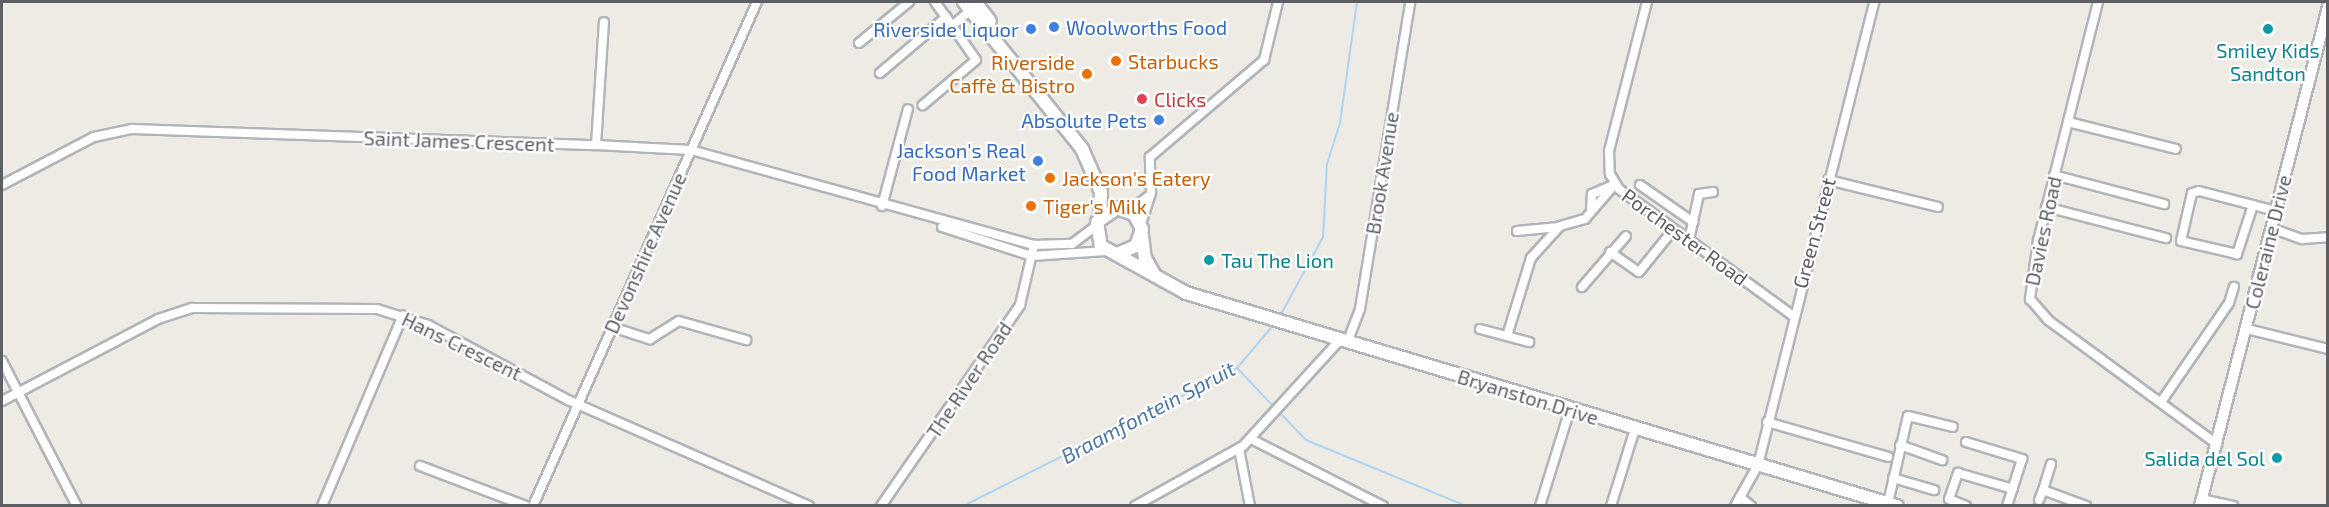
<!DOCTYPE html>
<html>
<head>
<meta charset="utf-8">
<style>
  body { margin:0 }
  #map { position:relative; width:2329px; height:507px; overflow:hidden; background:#edebe4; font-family:"Exo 2",sans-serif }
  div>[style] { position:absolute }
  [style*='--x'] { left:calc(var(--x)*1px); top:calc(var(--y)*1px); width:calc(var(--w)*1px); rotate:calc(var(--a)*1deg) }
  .stream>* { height:2px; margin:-1px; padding:0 1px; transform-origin:1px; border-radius:1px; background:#acd5f5 }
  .roads { filter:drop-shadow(2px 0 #b1b4b8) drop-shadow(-2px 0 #b1b4b8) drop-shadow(0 2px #b1b4b8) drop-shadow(0 -2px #b1b4b8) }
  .minor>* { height:8px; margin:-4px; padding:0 4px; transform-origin:4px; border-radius:4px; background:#fff }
  .tertiary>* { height:10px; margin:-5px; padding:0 5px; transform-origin:5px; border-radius:5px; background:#fff }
  .secondary>* { height:12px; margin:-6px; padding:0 6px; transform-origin:6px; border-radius:6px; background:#fff }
  .dots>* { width:16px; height:16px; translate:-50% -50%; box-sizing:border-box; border:3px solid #fff; border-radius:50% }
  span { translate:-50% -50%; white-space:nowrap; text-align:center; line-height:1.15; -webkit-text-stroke:4.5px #fff; paint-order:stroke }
  .shop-label { font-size:20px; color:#366cbe }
  .left { translate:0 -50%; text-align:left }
  .right { translate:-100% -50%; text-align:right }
  .culture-label { font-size:20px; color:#0d838f }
  .food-label { font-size:20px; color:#c56008 }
  .health-label { font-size:20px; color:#be3a42 }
  .street-label { font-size:20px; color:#5c5f63 }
  .water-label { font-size:21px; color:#4c77a5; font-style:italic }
  .frame { position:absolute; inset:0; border:3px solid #5c5f63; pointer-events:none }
</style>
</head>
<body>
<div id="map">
  <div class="stream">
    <i style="--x:1280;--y:316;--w:90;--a:-61.4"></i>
    <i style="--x:1323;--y:237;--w:73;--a:-86.9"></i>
    <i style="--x:1327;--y:164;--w:43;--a:-72.4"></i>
    <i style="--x:1340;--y:123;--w:122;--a:-82"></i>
    <i style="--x:1237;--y:368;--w:54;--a:46.5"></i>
    <i style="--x:1278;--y:411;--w:40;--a:46"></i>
    <i style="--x:1306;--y:440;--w:173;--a:22.4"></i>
    <i style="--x:963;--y:506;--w:307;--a:-26.7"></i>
    <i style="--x:1237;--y:368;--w:59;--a:-49.8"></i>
  </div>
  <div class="roads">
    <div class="minor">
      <i style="--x:935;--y:2;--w:19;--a:54"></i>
      <i style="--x:1647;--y:2;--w:154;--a:104.3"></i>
      <i style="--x:1609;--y:151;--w:23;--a:88"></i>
      <i style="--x:1610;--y:174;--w:17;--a:59"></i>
      <i style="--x:1619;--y:189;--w:214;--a:36.1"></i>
      <i style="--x:2098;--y:2;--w:245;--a:104.1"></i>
      <i style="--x:2038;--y:240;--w:60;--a:97.7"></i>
      <i style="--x:2030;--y:299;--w:28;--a:49"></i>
      <i style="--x:2048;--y:320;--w:210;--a:36.3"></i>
      <i style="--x:953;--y:25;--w:26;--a:-40"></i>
      <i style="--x:859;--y:43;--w:65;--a:-39.4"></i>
      <i style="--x:880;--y:73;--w:87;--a:-40.3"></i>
      <i style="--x:946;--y:17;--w:52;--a:55.1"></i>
      <i style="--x:976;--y:60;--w:70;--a:139.7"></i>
      <i style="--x:2068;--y:122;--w:111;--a:14"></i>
      <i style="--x:596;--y:145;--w:123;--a:-86.3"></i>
      <i style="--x:2054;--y:175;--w:114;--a:14.8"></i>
      <i style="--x:1828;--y:180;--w:113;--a:13.8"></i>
      <i style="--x:2;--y:185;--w:104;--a:-27.6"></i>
      <i style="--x:94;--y:137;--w:39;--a:-12"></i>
      <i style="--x:132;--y:129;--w:464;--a:2"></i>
      <i style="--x:596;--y:145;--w:95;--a:3"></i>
      <i style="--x:691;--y:150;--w:356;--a:15.5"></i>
      <i style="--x:1034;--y:245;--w:38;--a:-2"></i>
      <i style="--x:1072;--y:244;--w:30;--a:-37"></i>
      <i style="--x:1640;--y:185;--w:65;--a:34.9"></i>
      <i style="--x:2253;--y:205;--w:52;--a:108.1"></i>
      <i style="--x:2237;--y:254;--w:57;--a:-166.9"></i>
      <i style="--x:2181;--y:241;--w:49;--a:-77.1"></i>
      <i style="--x:2192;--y:193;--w:7;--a:-16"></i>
      <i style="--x:2199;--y:191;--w:80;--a:14.6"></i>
      <i style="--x:882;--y:206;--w:100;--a:-75"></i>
      <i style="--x:2046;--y:207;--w:124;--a:14.5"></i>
      <i style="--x:1129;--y:211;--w:25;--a:-37"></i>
      <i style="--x:1591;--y:211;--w:17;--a:-87"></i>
      <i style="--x:1592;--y:194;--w:25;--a:-23"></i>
      <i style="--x:1141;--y:224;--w:33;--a:-72"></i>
      <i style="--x:1151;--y:193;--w:36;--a:-92"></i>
      <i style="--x:1150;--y:157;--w:150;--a:-40.4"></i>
      <i style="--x:1264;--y:60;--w:60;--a:-76.4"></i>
      <i style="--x:942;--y:227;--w:95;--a:17.9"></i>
      <i style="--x:1032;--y:256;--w:74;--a:-3.9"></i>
      <i style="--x:2271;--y:228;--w:33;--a:20"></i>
      <i style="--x:2302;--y:239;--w:26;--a:-4"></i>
      <i style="--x:1517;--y:231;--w:42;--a:-5.4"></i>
      <i style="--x:1689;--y:240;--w:47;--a:-77.7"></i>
      <i style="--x:1699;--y:194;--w:14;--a:-8"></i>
      <i style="--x:1610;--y:252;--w:35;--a:35"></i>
      <i style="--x:1639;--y:272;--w:55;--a:-50.9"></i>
      <i style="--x:1582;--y:287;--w:67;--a:-49.2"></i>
      <i style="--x:612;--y:327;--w:40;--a:18"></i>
      <i style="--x:650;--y:339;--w:34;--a:-32"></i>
      <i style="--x:679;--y:321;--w:70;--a:15.8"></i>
      <i style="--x:1480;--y:329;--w:51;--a:14.9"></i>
      <i style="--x:2247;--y:329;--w:83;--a:13.9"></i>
      <i style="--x:1507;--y:336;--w:82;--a:-72.9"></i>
      <i style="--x:1531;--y:258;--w:43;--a:-47.8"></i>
      <i style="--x:1560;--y:226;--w:26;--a:-16"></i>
      <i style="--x:1585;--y:219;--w:46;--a:-49.4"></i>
      <i style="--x:1347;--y:343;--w:36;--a:-69"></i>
      <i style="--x:1360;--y:309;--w:311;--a:-80.7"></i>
      <i style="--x:2;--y:361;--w:163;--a:62.7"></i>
      <i style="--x:2;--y:401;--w:176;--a:-27.7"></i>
      <i style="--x:158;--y:319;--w:36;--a:-18"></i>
      <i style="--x:192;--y:308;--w:185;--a:0.3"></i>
      <i style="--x:377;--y:309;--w:53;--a:17.4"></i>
      <i style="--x:428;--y:325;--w:159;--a:28.2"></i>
      <i style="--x:568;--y:400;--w:263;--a:23.7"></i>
      <i style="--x:2161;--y:402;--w:120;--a:-55.5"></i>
      <i style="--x:2229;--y:303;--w:17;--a:-73"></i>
      <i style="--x:1767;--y:422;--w:126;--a:16.1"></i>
      <i style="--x:1251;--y:439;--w:148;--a:26.9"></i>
      <i style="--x:1966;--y:442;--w:59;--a:16.9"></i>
      <i style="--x:2022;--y:459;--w:49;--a:107.7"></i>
      <i style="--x:1900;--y:445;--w:45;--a:19.7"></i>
      <i style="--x:1239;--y:449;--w:58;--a:79.1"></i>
      <i style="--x:2051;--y:464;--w:27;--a:107"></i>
      <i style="--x:2043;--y:490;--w:46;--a:20.4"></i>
      <i style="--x:420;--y:466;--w:113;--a:20.7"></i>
      <i style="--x:1893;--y:478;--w:43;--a:16.3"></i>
      <i style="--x:1740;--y:497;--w:14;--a:39"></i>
      <i style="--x:2201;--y:499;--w:33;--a:12"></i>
      <i style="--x:2039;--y:500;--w:11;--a:-68"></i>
      <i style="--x:1888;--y:503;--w:89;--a:-77.1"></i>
      <i style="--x:1908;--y:416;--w:46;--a:13.7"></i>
      <i style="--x:322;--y:506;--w:207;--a:-67"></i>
      <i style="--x:533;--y:506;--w:552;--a:-66.04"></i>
      <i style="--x:881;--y:506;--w:244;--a:-55.3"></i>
      <i style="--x:1020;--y:305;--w:62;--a:-76.9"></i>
      <i style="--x:1135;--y:506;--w:124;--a:-29.1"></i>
      <i style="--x:1243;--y:446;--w:142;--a:-47.6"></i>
      <i style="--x:1540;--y:506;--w:102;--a:-72.8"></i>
      <i style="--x:1611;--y:506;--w:81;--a:-72.7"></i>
      <i style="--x:1735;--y:506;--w:47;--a:-60.7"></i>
      <i style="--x:1758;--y:465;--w:477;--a:-75.9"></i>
      <i style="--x:1966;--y:506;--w:18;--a:-158"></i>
      <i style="--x:1949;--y:499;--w:28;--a:-71"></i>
      <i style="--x:1958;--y:473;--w:57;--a:16.2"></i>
    </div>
    <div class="tertiary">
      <i style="--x:2200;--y:506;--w:515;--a:-75.61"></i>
    </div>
    <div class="secondary">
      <i style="--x:964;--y:2;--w:189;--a:51.2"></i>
      <i style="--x:1082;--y:149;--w:47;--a:66.2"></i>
      <i style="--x:1101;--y:192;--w:26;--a:92"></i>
      <i style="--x:975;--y:2;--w:24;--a:52"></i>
      <i style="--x:1142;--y:235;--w:23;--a:83"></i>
      <i style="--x:1145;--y:258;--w:18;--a:61"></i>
      <i style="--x:1117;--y:254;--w:21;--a:-23"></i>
      <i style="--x:1136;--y:246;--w:18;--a:-71"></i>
      <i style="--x:1142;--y:229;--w:17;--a:-118"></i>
      <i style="--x:1134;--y:214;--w:18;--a:-161"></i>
      <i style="--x:1117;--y:208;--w:24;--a:145"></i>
      <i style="--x:1097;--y:222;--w:24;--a:81"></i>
      <i style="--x:1101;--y:246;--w:97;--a:28.9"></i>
      <i style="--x:1186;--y:293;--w:742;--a:16.68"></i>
    </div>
  </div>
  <div class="dots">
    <i style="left:1054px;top:27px;background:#3f7fe0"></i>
    <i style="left:1031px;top:29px;background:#3f7fe0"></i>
    <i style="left:2268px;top:29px;background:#0f9aa8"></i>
    <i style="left:1116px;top:61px;background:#e8710a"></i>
    <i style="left:1087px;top:74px;background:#e8710a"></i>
    <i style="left:1142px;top:99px;background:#e0444e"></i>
    <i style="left:1159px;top:120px;background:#3f7fe0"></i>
    <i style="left:1038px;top:161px;background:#3f7fe0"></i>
    <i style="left:1050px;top:178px;background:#e8710a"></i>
    <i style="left:1031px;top:206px;background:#e8710a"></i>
    <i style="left:1209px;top:260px;background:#0f9aa8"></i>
    <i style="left:2277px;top:458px;background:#0f9aa8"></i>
  </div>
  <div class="shop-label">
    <span class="left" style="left:1066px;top:27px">Woolworths Food</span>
    <span class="right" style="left:1019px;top:29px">Riverside Liquor</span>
    <span class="right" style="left:1147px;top:120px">Absolute Pets</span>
    <span class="right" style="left:1026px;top:162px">Jackson's Real<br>Food Market</span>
  </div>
  <div class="culture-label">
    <span style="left:2268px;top:62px">Smiley Kids<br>Sandton</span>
    <span class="left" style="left:1221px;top:260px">Tau The Lion</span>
    <span class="right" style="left:2265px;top:458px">Salida del Sol</span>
  </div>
  <div class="food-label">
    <span class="left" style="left:1128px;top:61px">Starbucks</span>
    <span class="right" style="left:1075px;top:74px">Riverside<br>Caffè &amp; Bistro</span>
    <span class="left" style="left:1062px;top:178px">Jackson's Eatery</span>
    <span class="left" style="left:1043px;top:206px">Tiger's Milk</span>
  </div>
  <div class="health-label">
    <span class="left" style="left:1154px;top:99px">Clicks</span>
  </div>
  <div class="street-label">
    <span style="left:459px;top:141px;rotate:2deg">Saint James Crescent</span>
    <span style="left:1382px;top:173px;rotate:-81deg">Brook Avenue</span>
    <span style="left:2043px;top:231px;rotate:-78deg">Davies Road</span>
    <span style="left:1814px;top:233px;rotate:-75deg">Green Street</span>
    <span style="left:1685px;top:237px;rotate:36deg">Porchester Road</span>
    <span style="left:2268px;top:242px;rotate:-76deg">Coleraine Drive</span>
    <span style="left:645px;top:253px;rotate:-66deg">Devonshire Avenue</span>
    <span style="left:462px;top:346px;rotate:26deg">Hans Crescent</span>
    <span style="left:969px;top:380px;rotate:-56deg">The River Road</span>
    <span style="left:1528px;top:397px;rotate:17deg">Bryanston Drive</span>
  </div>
  <div class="water-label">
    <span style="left:1148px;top:412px;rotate:-28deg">Braamfontein Spruit</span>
  </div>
  <div class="frame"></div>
</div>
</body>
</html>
